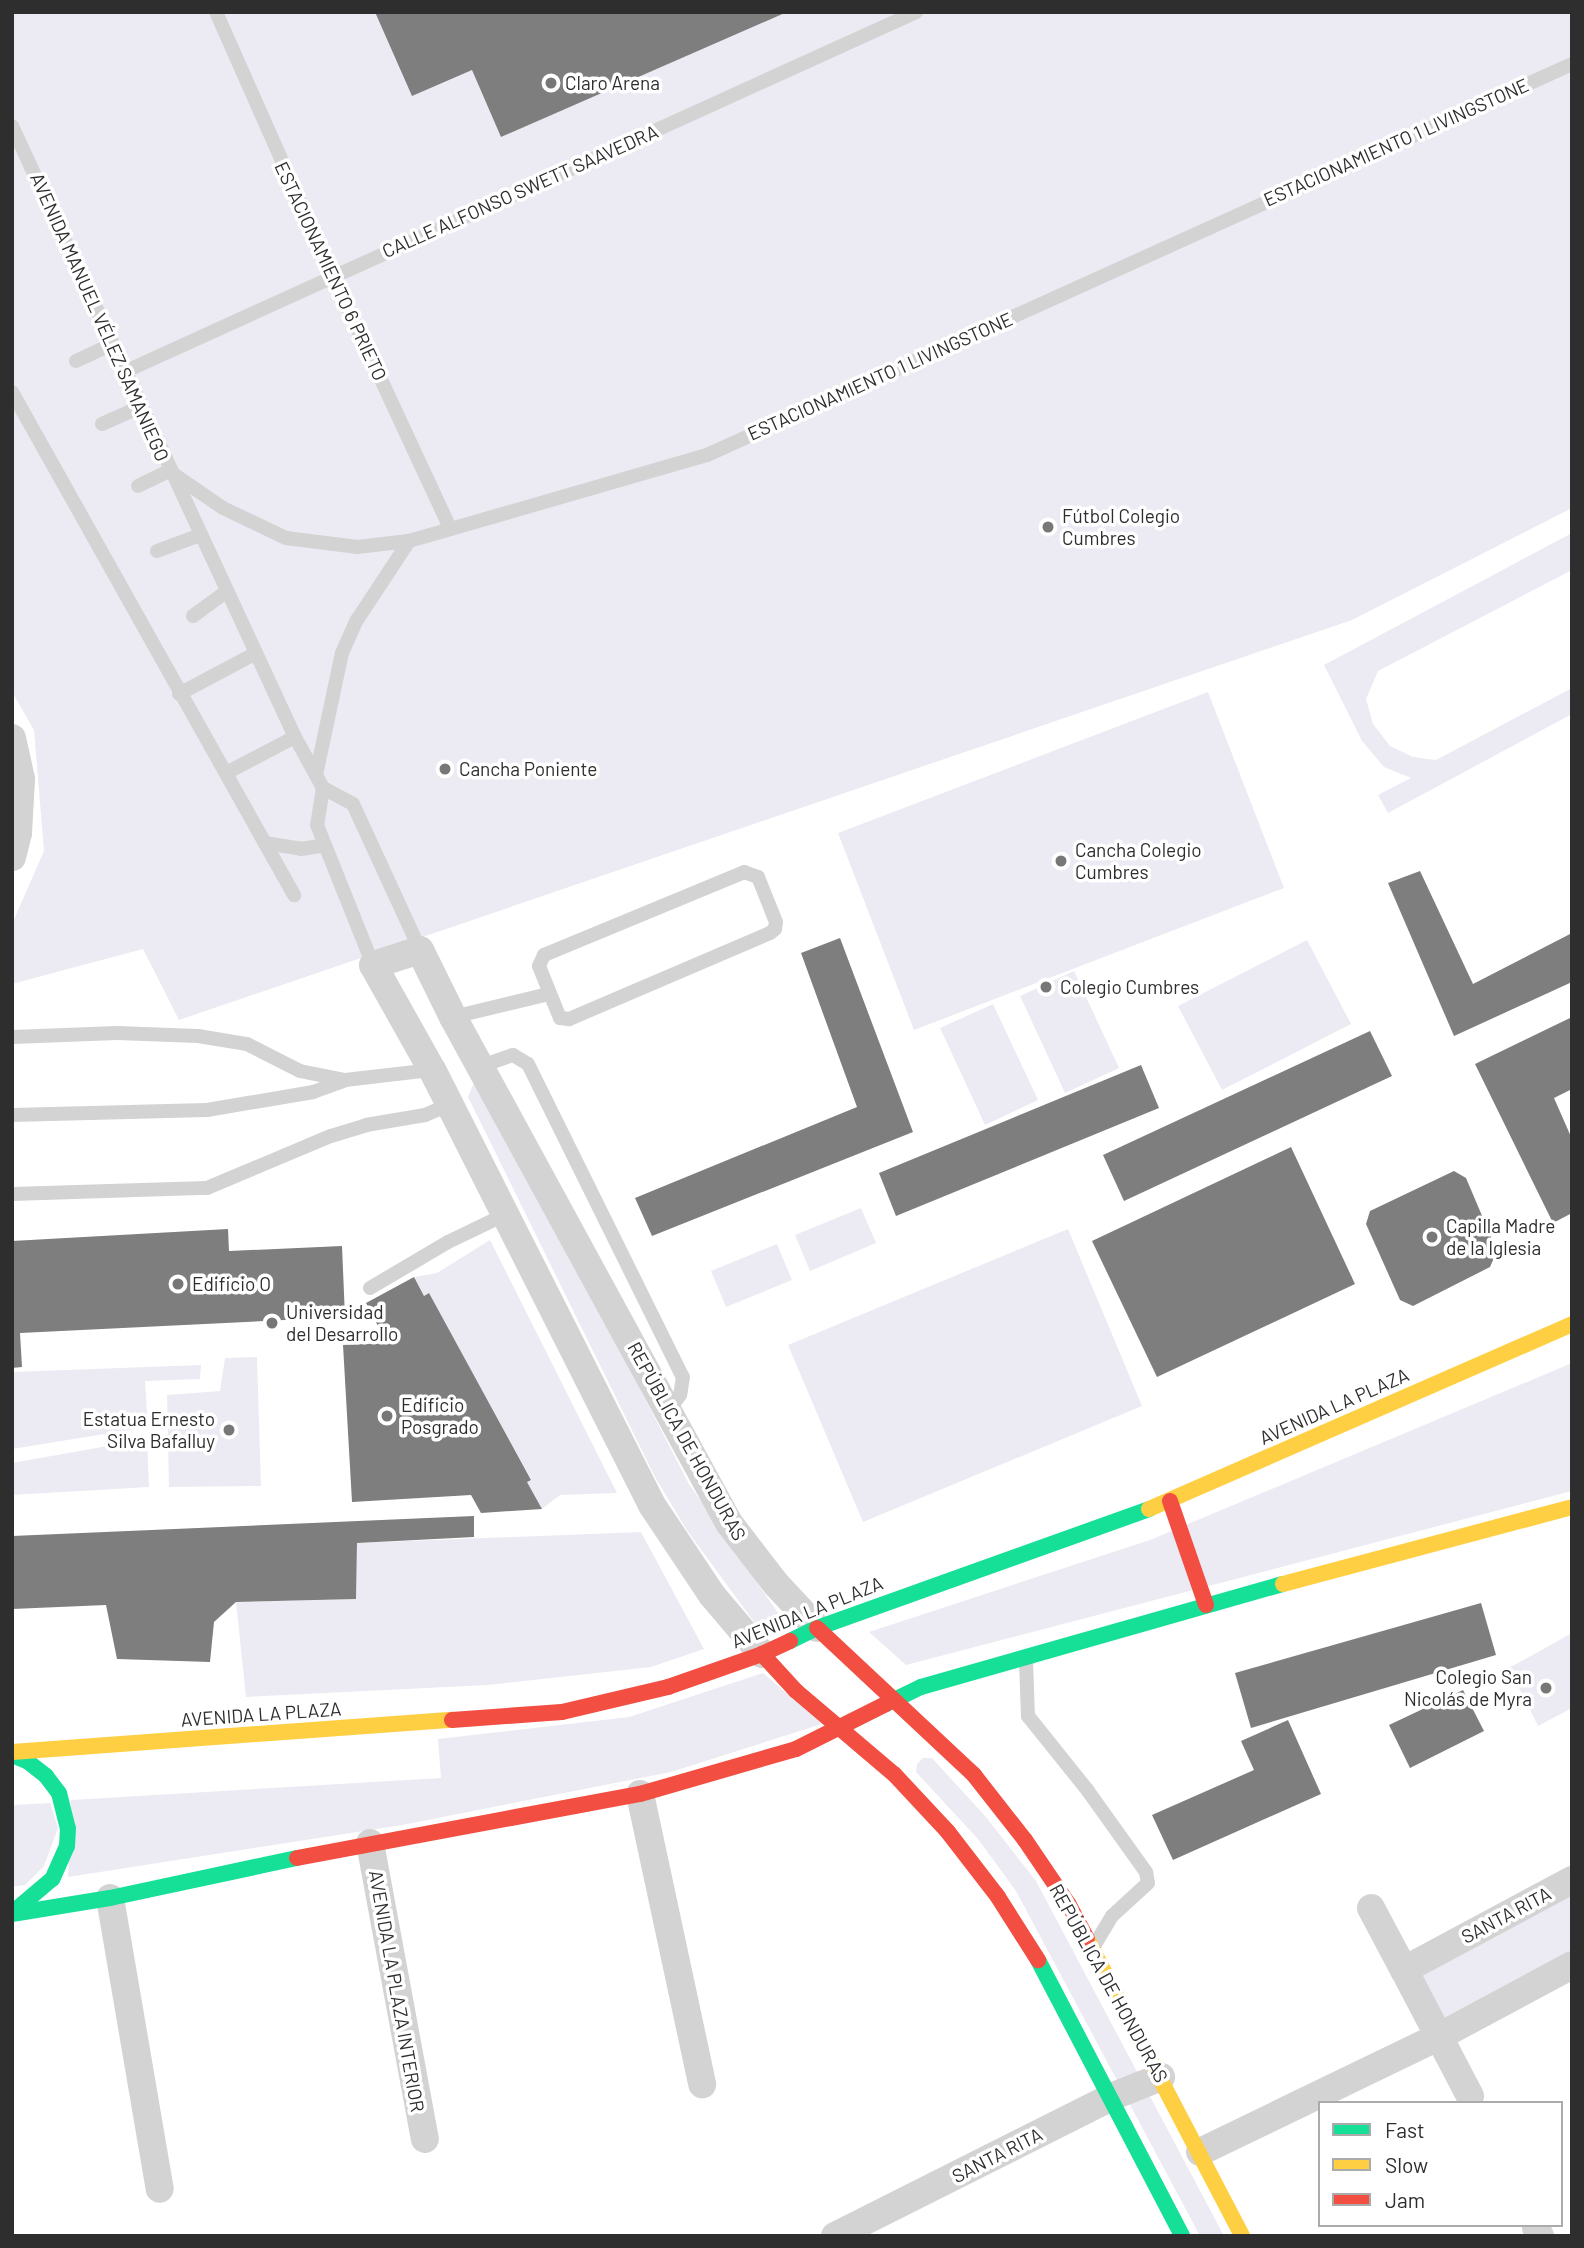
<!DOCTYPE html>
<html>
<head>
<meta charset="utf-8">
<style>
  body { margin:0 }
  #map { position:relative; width:1584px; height:2248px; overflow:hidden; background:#fff; font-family:Barlow,sans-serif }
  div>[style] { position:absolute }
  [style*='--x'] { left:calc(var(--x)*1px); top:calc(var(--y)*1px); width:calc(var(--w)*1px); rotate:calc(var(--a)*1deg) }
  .green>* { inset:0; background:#ecebf4 }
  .building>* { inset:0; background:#7e7e7e }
  .lane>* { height:14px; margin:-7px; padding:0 7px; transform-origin:7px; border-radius:7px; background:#d3d3d3 }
  .street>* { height:28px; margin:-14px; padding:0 14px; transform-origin:14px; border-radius:14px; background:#d3d3d3 }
  .fast>* { height:16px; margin:-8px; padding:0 8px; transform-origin:8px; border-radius:8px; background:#16e098 }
  .slow>* { height:16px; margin:-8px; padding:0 8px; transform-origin:8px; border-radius:8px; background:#ffcf43 }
  .jam>* { height:16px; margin:-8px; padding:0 8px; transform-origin:8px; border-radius:8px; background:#f24e42 }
  .dots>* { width:19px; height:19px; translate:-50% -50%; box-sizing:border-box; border:4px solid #fff; border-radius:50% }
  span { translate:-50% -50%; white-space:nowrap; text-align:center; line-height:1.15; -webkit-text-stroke:7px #fff; paint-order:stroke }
  .poi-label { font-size:19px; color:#2e2e2e }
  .left { translate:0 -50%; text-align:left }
  .right { translate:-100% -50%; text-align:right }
  .street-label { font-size:19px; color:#2e2e2e }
  .frame { position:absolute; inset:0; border:14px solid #2e2e2e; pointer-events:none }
  .legend { position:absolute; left:1318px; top:2101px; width:245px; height:126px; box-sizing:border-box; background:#fff; border:2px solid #ababab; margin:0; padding:9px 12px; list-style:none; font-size:21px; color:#2e2e2e }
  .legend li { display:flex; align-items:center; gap:14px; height:35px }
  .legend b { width:35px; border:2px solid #ababab }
</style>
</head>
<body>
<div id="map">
  <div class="green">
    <i style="clip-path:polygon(12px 12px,1572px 12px,1572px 508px,1352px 620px,179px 1020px,143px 949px,12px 984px,12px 924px,44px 851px,34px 730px,12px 692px)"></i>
    <i style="clip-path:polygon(1572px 533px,1572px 570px,1378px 671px,1366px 699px,1373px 724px,1390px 746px,1413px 757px,1436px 760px,1572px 688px,1572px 714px,1388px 813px,1378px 795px,1411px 778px,1384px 767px,1362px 741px,1324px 665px)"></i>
    <i style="clip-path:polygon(1208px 692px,1284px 888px,914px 1030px,838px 833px)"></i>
    <i style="clip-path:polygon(1307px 940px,1351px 1024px,1222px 1090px,1178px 1006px)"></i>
    <i style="clip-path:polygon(1074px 971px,1119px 1068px,1065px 1093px,1020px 996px)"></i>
    <i style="clip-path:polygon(993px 1004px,1038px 1100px,985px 1125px,940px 1028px)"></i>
    <i style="clip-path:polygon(473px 1085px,483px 1085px,689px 1484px,787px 1626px,763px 1634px,688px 1532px,655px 1477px,468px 1097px)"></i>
    <i style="clip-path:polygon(861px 1208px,876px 1243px,810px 1271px,795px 1235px)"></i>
    <i style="clip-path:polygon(1068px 1229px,1142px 1406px,863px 1522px,788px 1345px)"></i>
    <i style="clip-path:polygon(490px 1240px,617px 1493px,560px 1495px,542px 1509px,527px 1482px,531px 1479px,429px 1294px,424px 1296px,414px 1277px,437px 1273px)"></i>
    <i style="clip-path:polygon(777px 1244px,792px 1280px,726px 1307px,711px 1271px)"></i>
    <i style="clip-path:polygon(257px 1357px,261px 1486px,169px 1487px,167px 1395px,220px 1391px,225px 1358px)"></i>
    <i style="clip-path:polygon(1572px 1363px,1572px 1491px,906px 1665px,869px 1632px,1150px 1540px)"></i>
    <i style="clip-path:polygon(201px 1365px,200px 1379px,145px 1381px,148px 1427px,12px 1449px,12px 1372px)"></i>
    <i style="clip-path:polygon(147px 1439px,149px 1487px,12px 1495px,12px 1463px)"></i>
    <i style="clip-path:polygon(641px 1532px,704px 1649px,651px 1667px,487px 1685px,246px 1697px,236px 1602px,356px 1599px,357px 1543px)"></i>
    <i style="clip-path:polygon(1572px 1633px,1572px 1708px,1538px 1726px,1509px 1668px)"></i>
    <i style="clip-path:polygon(763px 1673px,822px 1724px,671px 1772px,402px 1825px,68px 1877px,71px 1800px,441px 1778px,438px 1739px,629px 1717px)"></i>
    <i style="clip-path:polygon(923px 1758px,932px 1758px,986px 1817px,1036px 1881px,1224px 2236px,1200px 2236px,1016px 1891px,978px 1839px,916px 1772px,917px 1764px)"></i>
    <i style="clip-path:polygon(50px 1803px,58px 1828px,44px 1866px,25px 1885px,12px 1887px,12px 1805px)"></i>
    <i style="clip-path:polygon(1572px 1892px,1572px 1957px,1443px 2024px,1416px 1974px)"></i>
  </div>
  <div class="building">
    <i style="clip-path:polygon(375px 12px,787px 12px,501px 137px,472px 70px,412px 96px)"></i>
    <i style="clip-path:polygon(1420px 871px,1473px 984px,1572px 933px,1572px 982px,1454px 1036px,1388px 883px)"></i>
    <i style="clip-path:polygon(840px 938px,913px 1132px,652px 1236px,635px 1198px,857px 1107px,801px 953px)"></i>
    <i style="clip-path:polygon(1572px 1017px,1572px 1089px,1554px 1098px,1572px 1139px,1572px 1213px,1553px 1223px,1475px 1064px)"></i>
    <i style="clip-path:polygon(1370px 1031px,1392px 1076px,1124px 1201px,1103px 1155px)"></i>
    <i style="clip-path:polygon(1141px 1065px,1159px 1108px,896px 1216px,879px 1173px)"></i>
    <i style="clip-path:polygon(1291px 1147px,1355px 1284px,1157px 1377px,1092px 1241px)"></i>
    <i style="clip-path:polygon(1454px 1171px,1466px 1178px,1497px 1251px,1490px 1267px,1413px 1306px,1400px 1300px,1366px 1224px,1370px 1211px)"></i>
    <i style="clip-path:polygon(228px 1229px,229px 1251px,342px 1246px,345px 1317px,20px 1333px,22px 1367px,12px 1368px,12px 1241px)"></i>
    <i style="clip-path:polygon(414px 1277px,424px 1296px,429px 1293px,531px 1480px,527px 1482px,542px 1509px,481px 1513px,471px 1495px,352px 1502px,343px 1345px,387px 1343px,366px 1303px)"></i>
    <i style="clip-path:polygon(474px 1516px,474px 1537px,357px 1543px,356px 1599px,236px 1602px,214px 1622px,210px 1662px,117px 1659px,106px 1605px,12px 1609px,12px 1536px)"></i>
    <i style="clip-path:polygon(1481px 1603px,1496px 1655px,1251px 1728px,1235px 1673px)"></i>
    <i style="clip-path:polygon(1463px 1690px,1484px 1731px,1410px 1768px,1389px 1725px)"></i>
    <i style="clip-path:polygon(1288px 1720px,1321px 1794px,1173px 1860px,1152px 1815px,1254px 1770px,1241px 1741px)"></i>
  </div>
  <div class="lane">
    <i style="--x:216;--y:12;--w:289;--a:66.1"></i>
    <i style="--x:333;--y:276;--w:278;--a:65.1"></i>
    <i style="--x:12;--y:126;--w:673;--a:65.15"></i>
    <i style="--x:295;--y:737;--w:58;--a:61.2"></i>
    <i style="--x:323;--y:788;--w:34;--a:28"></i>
    <i style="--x:353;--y:804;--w:161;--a:65.3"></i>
    <i style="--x:76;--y:361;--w:40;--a:-25"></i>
    <i style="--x:124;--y:372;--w:870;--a:-24.44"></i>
    <i style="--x:12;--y:392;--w:577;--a:60.72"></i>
    <i style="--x:102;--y:424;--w:42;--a:-24.1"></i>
    <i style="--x:169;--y:471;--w:65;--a:34.4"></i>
    <i style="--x:223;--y:508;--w:70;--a:25.5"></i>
    <i style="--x:286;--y:538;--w:72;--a:7.2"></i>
    <i style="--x:357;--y:547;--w:52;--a:-6.6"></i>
    <i style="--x:409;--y:541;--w:310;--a:-16.1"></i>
    <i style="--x:707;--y:455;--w:949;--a:-24.32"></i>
    <i style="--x:138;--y:486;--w:34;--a:-26"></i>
    <i style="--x:157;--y:551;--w:46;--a:-20.4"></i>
    <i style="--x:193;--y:616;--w:42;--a:-36.3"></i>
    <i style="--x:179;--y:694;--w:87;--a:-28"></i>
    <i style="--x:226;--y:773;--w:78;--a:-27.6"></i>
    <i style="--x:316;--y:775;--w:125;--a:-78"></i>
    <i style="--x:342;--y:653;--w:36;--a:-66"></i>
    <i style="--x:357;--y:620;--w:95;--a:-56.6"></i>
    <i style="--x:323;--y:788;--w:37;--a:99"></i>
    <i style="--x:317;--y:825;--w:151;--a:68.2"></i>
    <i style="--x:265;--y:843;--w:36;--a:9"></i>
    <i style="--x:301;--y:849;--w:24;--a:-9"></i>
    <i style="--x:744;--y:872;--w:15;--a:20"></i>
    <i style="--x:758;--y:877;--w:48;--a:68.2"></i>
    <i style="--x:776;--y:922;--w:7;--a:98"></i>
    <i style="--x:775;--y:929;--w:6;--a:141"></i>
    <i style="--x:770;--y:933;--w:219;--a:156.8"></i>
    <i style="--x:569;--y:1019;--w:9;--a:-174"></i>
    <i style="--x:560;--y:1018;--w:56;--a:-112"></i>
    <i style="--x:539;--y:966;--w:12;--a:-66"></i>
    <i style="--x:544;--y:955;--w:217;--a:-22.5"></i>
    <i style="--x:453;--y:1017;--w:99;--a:-13.5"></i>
    <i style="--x:12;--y:1037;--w:105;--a:-2.2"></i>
    <i style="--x:117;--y:1033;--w:81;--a:2.1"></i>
    <i style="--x:198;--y:1036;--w:50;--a:9.3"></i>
    <i style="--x:247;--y:1044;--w:59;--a:27"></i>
    <i style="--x:300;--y:1071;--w:46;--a:11.3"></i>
    <i style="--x:345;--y:1080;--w:88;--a:-6.6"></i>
    <i style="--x:481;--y:1066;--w:34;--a:-19"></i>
    <i style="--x:513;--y:1055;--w:17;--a:31"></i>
    <i style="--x:528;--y:1064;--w:349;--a:63.7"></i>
    <i style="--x:683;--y:1377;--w:18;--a:99"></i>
    <i style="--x:680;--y:1395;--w:19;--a:126"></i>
    <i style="--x:12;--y:1115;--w:195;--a:-1.5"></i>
    <i style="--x:207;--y:1110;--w:108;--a:-9.6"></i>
    <i style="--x:313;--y:1092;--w:32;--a:-20"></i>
    <i style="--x:12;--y:1194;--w:195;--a:-1.8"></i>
    <i style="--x:207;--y:1188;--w:134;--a:-22.8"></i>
    <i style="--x:331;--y:1136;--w:37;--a:-17"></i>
    <i style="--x:366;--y:1125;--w:60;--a:-9.6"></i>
    <i style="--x:425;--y:1115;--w:25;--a:-23"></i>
    <i style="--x:370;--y:1288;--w:91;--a:-30.5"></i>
    <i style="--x:448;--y:1242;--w:62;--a:-25.7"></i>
    <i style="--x:1026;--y:1660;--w:56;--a:88"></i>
    <i style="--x:1028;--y:1716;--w:96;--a:51.3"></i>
    <i style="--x:1088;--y:1791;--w:100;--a:54.4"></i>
    <i style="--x:1146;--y:1872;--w:11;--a:80"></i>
    <i style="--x:1148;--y:1883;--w:49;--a:137.5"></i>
    <i style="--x:1112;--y:1916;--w:33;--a:121"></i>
  </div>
  <div class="street">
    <i style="--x:12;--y:738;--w:42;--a:77.6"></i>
    <i style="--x:21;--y:779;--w:54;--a:93.2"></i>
    <i style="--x:18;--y:833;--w:25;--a:104"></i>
    <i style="--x:762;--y:1654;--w:77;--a:-130.3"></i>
    <i style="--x:712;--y:1595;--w:108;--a:-123.7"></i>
    <i style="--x:652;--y:1505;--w:487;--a:-116.8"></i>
    <i style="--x:432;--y:1070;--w:120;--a:-119.3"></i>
    <i style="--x:373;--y:965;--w:49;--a:-17.7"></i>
    <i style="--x:420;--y:950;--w:75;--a:63.8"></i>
    <i style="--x:453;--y:1017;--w:576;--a:61.39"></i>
    <i style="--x:729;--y:1523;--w:77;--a:52.4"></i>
    <i style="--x:776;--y:1584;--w:60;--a:47"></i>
    <i style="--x:640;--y:1794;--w:297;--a:77.9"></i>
    <i style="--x:370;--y:1843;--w:301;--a:79.5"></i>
    <i style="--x:110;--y:1898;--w:295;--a:80.3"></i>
    <i style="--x:1371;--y:1908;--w:70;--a:62"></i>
    <i style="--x:1470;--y:2096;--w:142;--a:-117.6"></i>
    <i style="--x:1404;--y:1970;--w:191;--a:-28.2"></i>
    <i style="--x:1200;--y:2152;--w:264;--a:-25.8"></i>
    <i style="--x:1438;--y:2037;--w:152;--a:-28.2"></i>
    <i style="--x:1536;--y:2228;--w:9;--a:63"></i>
    <i style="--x:835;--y:2236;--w:309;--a:-26.7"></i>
    <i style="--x:1111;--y:2097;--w:54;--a:-21.8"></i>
  </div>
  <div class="fast">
    <i style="--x:790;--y:1641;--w:30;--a:-26"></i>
    <i style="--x:817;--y:1628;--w:353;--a:-19.7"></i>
    <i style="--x:886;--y:1704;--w:39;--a:-26"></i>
    <i style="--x:921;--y:1687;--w:376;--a:-15.9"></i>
    <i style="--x:12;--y:1755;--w:16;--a:22"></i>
    <i style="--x:27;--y:1761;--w:24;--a:38"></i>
    <i style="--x:46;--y:1776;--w:21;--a:53"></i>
    <i style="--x:59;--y:1793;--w:36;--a:76"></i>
    <i style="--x:68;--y:1828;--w:18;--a:93"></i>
    <i style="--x:67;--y:1846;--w:36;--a:114"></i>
    <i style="--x:52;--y:1879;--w:52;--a:139.6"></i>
    <i style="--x:12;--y:1914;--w:99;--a:-9.3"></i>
    <i style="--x:110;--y:1898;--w:191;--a:-12.1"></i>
    <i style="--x:1038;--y:1960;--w:311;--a:62.4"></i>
  </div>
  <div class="slow">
    <i style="--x:1149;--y:1509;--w:462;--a:-23.6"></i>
    <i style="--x:1283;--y:1584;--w:299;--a:-14.9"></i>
    <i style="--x:12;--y:1752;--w:441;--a:-4.2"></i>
    <i style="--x:1087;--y:1939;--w:335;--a:62.4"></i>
  </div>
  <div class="jam">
    <i style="--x:1170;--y:1501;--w:110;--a:70.9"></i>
    <i style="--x:817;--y:1628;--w:215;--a:43.1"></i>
    <i style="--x:974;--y:1775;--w:83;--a:51.9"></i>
    <i style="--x:1025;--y:1840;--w:78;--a:55.9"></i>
    <i style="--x:1069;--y:1905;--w:38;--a:62"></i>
    <i style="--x:762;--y:1654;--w:50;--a:47.4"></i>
    <i style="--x:796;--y:1691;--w:128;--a:40.3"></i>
    <i style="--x:894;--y:1774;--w:79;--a:47"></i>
    <i style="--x:948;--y:1832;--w:82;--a:52.4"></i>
    <i style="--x:998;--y:1897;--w:75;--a:57.6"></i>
    <i style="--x:452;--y:1720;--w:110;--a:-4.2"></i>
    <i style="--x:562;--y:1712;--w:109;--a:-13.3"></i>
    <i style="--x:668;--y:1687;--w:100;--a:-19.3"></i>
    <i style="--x:762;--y:1654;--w:31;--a:-25"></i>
    <i style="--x:297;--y:1858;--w:349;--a:-10.6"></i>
    <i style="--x:640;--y:1794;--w:162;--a:-16.1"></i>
    <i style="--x:796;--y:1749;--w:101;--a:-26.6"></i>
  </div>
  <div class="dots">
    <i style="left:551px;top:83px;background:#777"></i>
    <i style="left:1048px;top:527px;background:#777"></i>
    <i style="left:445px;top:769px;background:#777"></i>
    <i style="left:1061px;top:861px;background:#777"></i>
    <i style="left:1046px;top:987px;background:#777"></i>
    <i style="left:1432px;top:1237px;background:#777"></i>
    <i style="left:178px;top:1284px;background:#777"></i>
    <i style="left:272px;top:1323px;background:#777"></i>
    <i style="left:387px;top:1416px;background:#777"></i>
    <i style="left:229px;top:1430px;background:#777"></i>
    <i style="left:1546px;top:1688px;background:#777"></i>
  </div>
  <div class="poi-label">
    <span class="left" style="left:565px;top:83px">Claro Arena</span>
    <span class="left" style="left:1062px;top:527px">Fútbol Colegio<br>Cumbres</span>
    <span class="left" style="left:459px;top:769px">Cancha Poniente</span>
    <span class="left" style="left:1075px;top:861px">Cancha Colegio<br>Cumbres</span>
    <span class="left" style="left:1060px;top:987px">Colegio Cumbres</span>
    <span class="left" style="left:1446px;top:1237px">Capilla Madre<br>de la Iglesia</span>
    <span class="left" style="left:192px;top:1284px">Edificio O</span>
    <span class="left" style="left:286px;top:1323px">Universidad<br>del Desarrollo</span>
    <span class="left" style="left:401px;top:1416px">Edificio<br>Posgrado</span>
    <span class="right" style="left:215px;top:1430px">Estatua Ernesto<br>Silva Bafalluy</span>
    <span class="right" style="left:1532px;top:1688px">Colegio San<br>Nicolás de Myra</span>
  </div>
  <div class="street-label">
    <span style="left:1396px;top:142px;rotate:-24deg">ESTACIONAMIENTO 1 LIVINGSTONE</span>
    <span style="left:520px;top:191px;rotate:-24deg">CALLE ALFONSO SWETT SAAVEDRA</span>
    <span style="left:331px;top:271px;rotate:65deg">ESTACIONAMIENTO 6 PRIETO</span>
    <span style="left:100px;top:317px;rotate:66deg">AVENIDA MANUEL VÉLEZ SAMANIEGO</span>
    <span style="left:880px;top:376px;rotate:-24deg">ESTACIONAMIENTO 1 LIVINGSTONE</span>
    <span style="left:1334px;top:1406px;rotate:-24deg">AVENIDA LA PLAZA</span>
    <span style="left:687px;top:1441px;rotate:61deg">REPÚBLICA DE HONDURAS</span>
    <span style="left:807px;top:1612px;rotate:-22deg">AVENIDA LA PLAZA</span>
    <span style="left:261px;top:1714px;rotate:-4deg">AVENIDA LA PLAZA</span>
    <span style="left:1506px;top:1915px;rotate:-28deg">SANTA RITA</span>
    <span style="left:1109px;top:1983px;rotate:61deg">REPÚBLICA DE HONDURAS</span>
    <span style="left:397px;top:1991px;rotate:80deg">AVENIDA LA PLAZA INTERIOR</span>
    <span style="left:997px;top:2155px;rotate:-27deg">SANTA RITA</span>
  </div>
  <div class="frame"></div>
  <ul class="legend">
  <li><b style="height:9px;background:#16e098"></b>Fast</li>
  <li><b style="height:9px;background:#ffcf43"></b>Slow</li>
  <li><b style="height:9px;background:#f24e42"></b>Jam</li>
  </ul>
</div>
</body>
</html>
